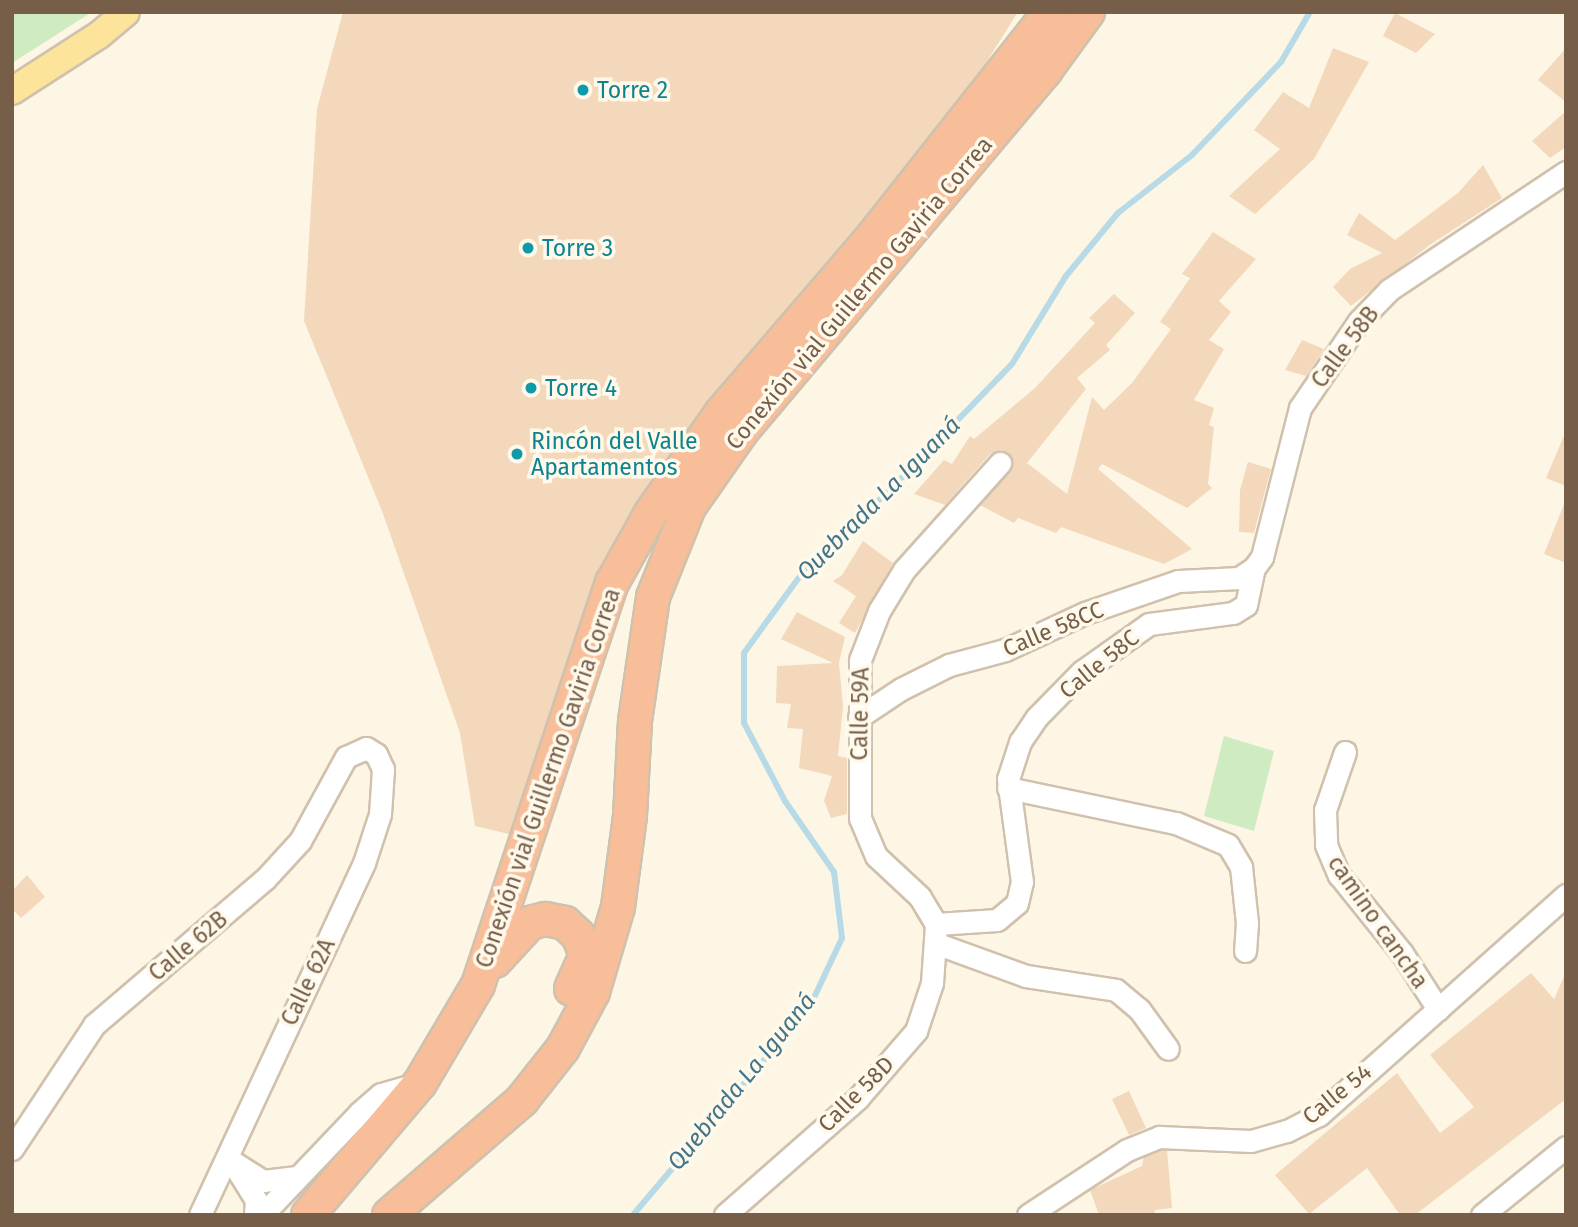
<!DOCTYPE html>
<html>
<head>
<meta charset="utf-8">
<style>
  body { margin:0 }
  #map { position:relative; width:1578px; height:1227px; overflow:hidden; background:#fdf6e4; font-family:"Fira Sans",sans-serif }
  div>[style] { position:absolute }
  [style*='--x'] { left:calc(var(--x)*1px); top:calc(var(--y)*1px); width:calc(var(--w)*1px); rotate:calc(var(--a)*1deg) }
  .green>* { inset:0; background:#ceebc2 }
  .stream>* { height:6px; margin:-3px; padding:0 3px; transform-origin:3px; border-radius:3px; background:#b8dae7 }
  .building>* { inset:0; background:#f3d8bb }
  .roads { filter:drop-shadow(2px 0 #d0c1ad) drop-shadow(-2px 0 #d0c1ad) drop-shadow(0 2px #d0c1ad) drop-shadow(0 -2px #d0c1ad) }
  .minor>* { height:21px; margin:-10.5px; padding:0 10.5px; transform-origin:10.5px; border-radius:10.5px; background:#fff }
  .major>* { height:26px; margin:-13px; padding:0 13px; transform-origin:13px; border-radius:13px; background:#fde49b }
  .highway>* { height:32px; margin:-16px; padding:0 16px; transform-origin:16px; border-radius:16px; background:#f8be99 }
  .dots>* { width:19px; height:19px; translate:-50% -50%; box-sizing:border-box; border:4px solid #fff9eb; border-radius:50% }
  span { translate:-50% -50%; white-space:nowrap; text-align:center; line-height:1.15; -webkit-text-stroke:7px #fff9eb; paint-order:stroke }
  .culture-label { font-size:23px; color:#0d838f }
  .left { translate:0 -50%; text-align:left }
  .street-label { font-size:23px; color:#765e49 }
  .water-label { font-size:24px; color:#42758a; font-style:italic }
  .frame { position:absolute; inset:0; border:14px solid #765e49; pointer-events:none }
</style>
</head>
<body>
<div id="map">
  <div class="green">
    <i style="clip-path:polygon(12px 12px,92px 12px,12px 63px)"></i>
    <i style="clip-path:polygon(1224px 736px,1274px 751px,1254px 831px,1204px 816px)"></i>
  </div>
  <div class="stream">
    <i style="--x:633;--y:1215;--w:276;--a:-49.8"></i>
    <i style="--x:811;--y:1004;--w:73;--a:-64.8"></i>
    <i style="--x:842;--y:938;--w:66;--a:-96.9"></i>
    <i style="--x:834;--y:872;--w:86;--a:-124.6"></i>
    <i style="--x:785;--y:801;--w:88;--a:-117.7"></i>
    <i style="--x:744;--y:723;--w:70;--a:-90"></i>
    <i style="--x:744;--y:653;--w:112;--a:-54"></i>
    <i style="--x:810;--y:562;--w:105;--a:-41.9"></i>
    <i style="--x:888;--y:492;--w:178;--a:-45.9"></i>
    <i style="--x:1012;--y:364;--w:103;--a:-58.5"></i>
    <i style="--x:1066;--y:276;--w:82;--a:-50.5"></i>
    <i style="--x:1118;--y:213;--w:94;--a:-38.1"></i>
    <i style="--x:1192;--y:155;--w:129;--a:-46.3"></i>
    <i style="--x:1281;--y:62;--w:58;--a:-59.9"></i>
  </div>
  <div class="building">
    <i style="clip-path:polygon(343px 12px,1018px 12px,984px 66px,859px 224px,707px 401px,635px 504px,595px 577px,509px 834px,475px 826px,460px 733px,382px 511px,304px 321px,317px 109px)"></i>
    <i style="clip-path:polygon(1395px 13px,1435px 34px,1416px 53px,1383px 36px)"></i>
    <i style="clip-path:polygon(1333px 48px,1369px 62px,1314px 159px,1255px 214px,1229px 196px,1280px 149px,1254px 130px,1283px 92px,1309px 108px)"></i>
    <i style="clip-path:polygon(1566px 48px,1566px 102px,1538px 80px)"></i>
    <i style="clip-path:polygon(1566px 111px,1566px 147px,1550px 158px,1532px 141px)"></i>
    <i style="clip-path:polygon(1483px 165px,1502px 198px,1431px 244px,1351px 306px,1333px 287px,1350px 269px,1382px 253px,1347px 235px,1359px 213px,1395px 240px,1458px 193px)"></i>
    <i style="clip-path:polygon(1213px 232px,1256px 259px,1219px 301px,1231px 312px,1209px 340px,1224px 349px,1194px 400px,1214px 408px,1209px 425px,1214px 427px,1208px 484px,1212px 488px,1187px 508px,1102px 464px,1098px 469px,1192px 549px,1164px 564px,1061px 527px,1056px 533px,1018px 518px,1014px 523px,980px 505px,1013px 466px,1012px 458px,1002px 450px,990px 454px,945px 505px,914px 494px,944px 460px,952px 464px,970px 436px,974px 439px,1035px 388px,1095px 323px,1089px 318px,1114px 294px,1135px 313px,1106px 345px,1110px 350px,1077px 378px,1086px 389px,1027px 463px,1067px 494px,1092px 397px,1104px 410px,1132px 383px,1171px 329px,1160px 322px,1190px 278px,1182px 274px)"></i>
    <i style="clip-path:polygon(1302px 340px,1324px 349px,1306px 376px,1285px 370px)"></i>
    <i style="clip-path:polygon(1566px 431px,1566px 486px,1546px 478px)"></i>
    <i style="clip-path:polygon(1248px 462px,1271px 469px,1254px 533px,1239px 532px,1240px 490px)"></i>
    <i style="clip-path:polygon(1565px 502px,1566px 502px,1566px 563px,1544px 554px)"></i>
    <i style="clip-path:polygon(863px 541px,893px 563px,855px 633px,839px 623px,856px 596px,833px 581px,842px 575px)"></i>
    <i style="clip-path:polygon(797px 612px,845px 637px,839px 663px,843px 707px,838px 756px,847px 758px,847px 814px,831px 818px,824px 801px,832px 776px,799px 768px,803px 729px,787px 728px,791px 704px,776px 703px,777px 666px,833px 663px,781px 639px)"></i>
    <i style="clip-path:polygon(27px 875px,45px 897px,21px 918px,12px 909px,12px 891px)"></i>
    <i style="clip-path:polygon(1566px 972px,1566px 1099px,1415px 1215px,1400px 1215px,1367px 1168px,1309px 1214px,1275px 1175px,1397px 1073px,1440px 1133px,1474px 1107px,1430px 1055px,1531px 973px,1554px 999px)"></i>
    <i style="clip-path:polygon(1129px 1091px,1146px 1128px,1129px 1135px,1112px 1099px)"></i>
    <i style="clip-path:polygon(1161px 1150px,1167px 1150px,1172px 1208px,1155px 1210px,1154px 1215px,1099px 1215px,1090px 1190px,1142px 1166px,1144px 1157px)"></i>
  </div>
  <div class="roads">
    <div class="minor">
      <i style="--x:859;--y:717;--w:50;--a:-33.7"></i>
      <i style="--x:901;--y:689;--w:54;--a:-26.6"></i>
      <i style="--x:949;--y:665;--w:58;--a:-15"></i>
      <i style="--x:1005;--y:650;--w:88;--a:-24.8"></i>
      <i style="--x:1085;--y:613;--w:98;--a:-19"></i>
      <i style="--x:1178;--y:581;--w:61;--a:-2.8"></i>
      <i style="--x:1239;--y:578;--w:18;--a:-34"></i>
      <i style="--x:1254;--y:568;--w:14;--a:-54"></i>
      <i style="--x:1262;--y:557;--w:154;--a:-75.7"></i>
      <i style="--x:1300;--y:408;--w:105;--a:-55.9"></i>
      <i style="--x:1359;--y:321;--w:43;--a:-45.9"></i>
      <i style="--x:1389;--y:290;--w:213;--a:-33.7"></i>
      <i style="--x:1345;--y:752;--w:61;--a:109"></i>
      <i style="--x:1325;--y:810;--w:35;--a:88"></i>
      <i style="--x:1326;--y:845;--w:33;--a:67"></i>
      <i style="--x:1339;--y:875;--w:100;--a:51.1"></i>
      <i style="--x:1402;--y:953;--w:67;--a:57.3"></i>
      <i style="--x:1008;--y:788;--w:172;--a:11.8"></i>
      <i style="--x:1176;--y:823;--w:56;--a:22.9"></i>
      <i style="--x:1228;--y:845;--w:26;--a:59"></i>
      <i style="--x:1241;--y:867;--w:56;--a:83.9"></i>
      <i style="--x:1247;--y:923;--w:28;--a:94"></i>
      <i style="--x:936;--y:924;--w:61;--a:-3.8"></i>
      <i style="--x:997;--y:920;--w:26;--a:-40"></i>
      <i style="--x:1017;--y:903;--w:22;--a:-77"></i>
      <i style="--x:1022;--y:882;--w:104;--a:-97.7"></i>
      <i style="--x:1008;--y:779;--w:39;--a:-72"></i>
      <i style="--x:1020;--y:742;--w:30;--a:-56"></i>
      <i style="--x:1037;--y:717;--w:63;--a:-45.6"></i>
      <i style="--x:1081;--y:672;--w:83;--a:-35.2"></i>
      <i style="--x:1149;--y:624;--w:85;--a:-7.5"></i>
      <i style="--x:1233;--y:613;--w:15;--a:-32"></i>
      <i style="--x:1246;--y:605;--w:38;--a:-78"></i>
      <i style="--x:935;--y:943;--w:97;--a:19.9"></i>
      <i style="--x:1026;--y:976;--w:91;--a:8.8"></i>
      <i style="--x:1116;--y:990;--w:30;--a:40"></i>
      <i style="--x:1139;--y:1009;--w:49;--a:54.1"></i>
      <i style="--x:12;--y:1149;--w:149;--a:-56.5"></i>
      <i style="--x:94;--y:1025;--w:225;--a:-40.5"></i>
      <i style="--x:265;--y:879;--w:52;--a:-47.4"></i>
      <i style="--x:300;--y:841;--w:96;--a:-61.3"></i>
      <i style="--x:346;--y:757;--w:22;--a:-24"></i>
      <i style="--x:366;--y:748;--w:12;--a:31"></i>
      <i style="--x:376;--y:754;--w:17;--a:65"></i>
      <i style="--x:383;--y:769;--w:45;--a:93.8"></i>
      <i style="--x:380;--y:814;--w:52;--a:108.1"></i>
      <i style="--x:364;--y:863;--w:388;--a:115"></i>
      <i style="--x:228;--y:1159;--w:41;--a:32.2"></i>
      <i style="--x:263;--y:1181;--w:32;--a:-7"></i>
      <i style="--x:236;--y:1168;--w:38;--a:58"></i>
      <i style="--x:256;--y:1200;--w:15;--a:94"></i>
      <i style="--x:262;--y:1215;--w:141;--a:-46.4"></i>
      <i style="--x:359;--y:1113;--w:29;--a:-41"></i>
      <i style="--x:381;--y:1094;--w:37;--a:-16"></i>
      <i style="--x:725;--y:1215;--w:177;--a:-41.3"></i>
      <i style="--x:858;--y:1098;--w:89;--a:-49.1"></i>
      <i style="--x:916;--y:1031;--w:51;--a:-71.6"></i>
      <i style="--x:932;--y:983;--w:59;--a:-86.1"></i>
      <i style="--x:936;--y:924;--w:31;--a:-121"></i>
      <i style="--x:920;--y:897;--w:60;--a:-137"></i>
      <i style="--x:876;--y:856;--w:41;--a:-112.8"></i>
      <i style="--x:860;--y:818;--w:158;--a:-90"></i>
      <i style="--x:860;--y:660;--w:53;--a:-68.8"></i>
      <i style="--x:879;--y:611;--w:48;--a:-58.6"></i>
      <i style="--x:904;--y:570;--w:144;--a:-48.1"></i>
      <i style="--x:1028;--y:1215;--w:118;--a:-33.3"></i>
      <i style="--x:1127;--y:1150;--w:35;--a:-22"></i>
      <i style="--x:1159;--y:1137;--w:92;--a:2.5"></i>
      <i style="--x:1251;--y:1141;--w:37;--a:-16"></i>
      <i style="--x:1287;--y:1131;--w:36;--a:-27"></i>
      <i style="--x:1319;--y:1115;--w:331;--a:-41.7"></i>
      <i style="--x:1482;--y:1215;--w:108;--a:-39"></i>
    </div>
    <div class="major">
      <i style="--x:12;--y:91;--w:103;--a:-32.8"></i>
      <i style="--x:99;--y:35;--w:35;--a:-40"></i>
    </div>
    <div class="highway">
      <i style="--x:495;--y:961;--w:52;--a:-47.4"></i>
      <i style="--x:530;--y:923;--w:16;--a:-15"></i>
      <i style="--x:545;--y:919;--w:20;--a:11"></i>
      <i style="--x:565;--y:923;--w:18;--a:43"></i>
      <i style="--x:578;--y:935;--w:22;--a:68"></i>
      <i style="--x:586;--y:955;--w:37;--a:114"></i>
      <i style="--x:308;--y:1215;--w:173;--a:-49.7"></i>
      <i style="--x:420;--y:1083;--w:114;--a:-59.4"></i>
      <i style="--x:478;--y:985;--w:424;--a:-71.6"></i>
      <i style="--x:612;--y:583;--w:80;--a:-60.9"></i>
      <i style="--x:651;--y:513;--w:122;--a:-55"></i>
      <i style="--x:721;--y:413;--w:233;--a:-49.3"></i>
      <i style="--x:873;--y:236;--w:285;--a:-51.7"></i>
      <i style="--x:389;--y:1215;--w:176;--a:-40.8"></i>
      <i style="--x:522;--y:1100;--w:66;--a:-51.7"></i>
      <i style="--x:563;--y:1048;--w:64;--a:-61.8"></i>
      <i style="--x:593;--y:992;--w:89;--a:-73.6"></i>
      <i style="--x:618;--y:907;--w:92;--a:-82.5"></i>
      <i style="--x:630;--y:816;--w:95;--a:-87"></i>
      <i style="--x:635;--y:721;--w:125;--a:-81.7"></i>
      <i style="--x:653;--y:597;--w:97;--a:-68.2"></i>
      <i style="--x:689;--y:507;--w:93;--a:-55.1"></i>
      <i style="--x:742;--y:431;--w:471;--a:-49.9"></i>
      <i style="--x:1045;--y:71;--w:73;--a:-53.9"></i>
    </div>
  </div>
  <div class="dots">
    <i style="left:583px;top:90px;background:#0f9aa8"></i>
    <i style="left:528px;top:248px;background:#0f9aa8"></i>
    <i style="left:531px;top:388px;background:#0f9aa8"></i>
    <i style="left:517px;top:454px;background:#0f9aa8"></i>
  </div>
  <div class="culture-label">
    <span class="left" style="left:597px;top:90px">Torre 2</span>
    <span class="left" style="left:542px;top:248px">Torre 3</span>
    <span class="left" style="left:545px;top:388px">Torre 4</span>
    <span class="left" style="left:531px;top:454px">Rincón del Valle<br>Apartamentos</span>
  </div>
  <div class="street-label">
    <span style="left:859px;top:293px;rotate:-50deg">Conexión vial Guillermo Gaviria Correa</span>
    <span style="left:1345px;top:347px;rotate:-53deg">Calle 58B</span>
    <span style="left:1053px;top:629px;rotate:-23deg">Calle 58CC</span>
    <span style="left:1099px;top:664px;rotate:-39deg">Calle 58C</span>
    <span style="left:860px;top:714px;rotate:-89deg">Calle 59A</span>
    <span style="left:548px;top:778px;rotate:-71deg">Conexión vial Guillermo Gaviria Correa</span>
    <span style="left:1378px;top:922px;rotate:55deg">camino cancha</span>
    <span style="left:188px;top:946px;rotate:-40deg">Calle 62B</span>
    <span style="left:308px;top:982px;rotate:-64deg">Calle 62A</span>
    <span style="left:856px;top:1094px;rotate:-45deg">Calle 58D</span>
    <span style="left:1337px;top:1094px;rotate:-39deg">Calle 54</span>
  </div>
  <div class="water-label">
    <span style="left:879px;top:499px;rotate:-45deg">Quebrada La Iguaná</span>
    <span style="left:742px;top:1082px;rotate:-51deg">Quebrada La Iguaná</span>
  </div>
  <div class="frame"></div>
</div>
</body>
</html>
